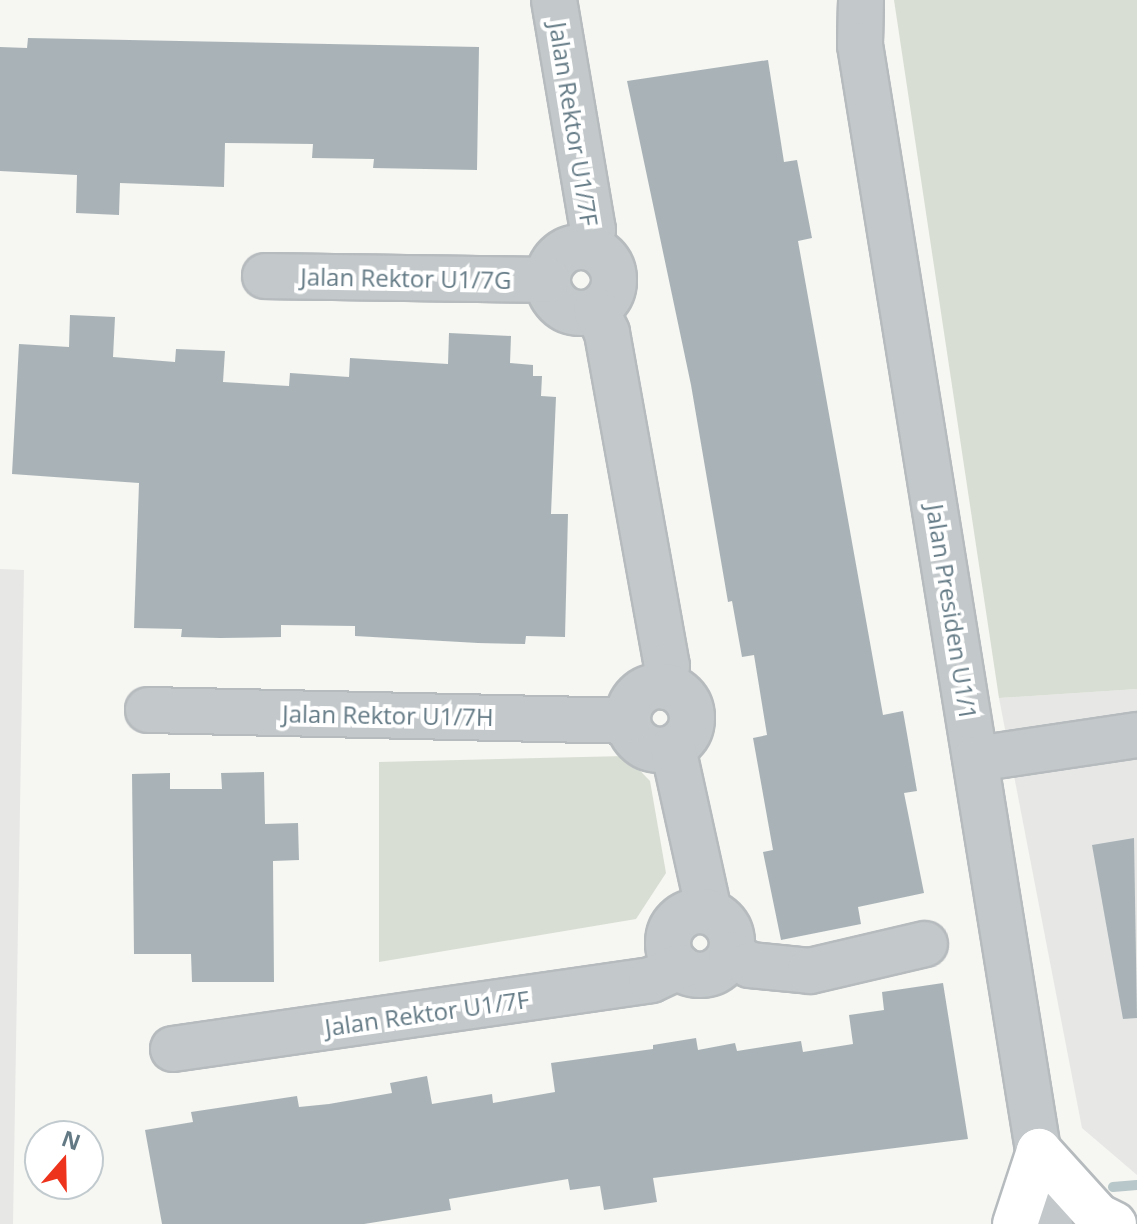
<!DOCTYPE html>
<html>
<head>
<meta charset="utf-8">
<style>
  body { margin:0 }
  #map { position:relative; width:1137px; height:1224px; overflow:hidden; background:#f6f6f2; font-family:"Open Sans",sans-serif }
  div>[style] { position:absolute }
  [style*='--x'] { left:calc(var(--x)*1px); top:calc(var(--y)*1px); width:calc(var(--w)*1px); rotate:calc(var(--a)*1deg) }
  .built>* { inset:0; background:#e7e7e6 }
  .green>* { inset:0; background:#d8ded3 }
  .stream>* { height:10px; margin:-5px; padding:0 5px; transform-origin:5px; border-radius:5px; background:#b8c7c9 }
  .building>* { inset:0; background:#a9b3b7 }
  .roads { filter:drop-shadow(2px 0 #b6bbbe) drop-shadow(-2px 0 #b6bbbe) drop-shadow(0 2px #b6bbbe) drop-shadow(0 -2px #b6bbbe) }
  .minor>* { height:44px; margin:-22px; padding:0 22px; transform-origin:22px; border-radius:22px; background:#c3c8ca }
  .minor>.ring { margin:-22px; padding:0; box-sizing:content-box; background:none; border:44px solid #c3c8ca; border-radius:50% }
  .major>* { height:44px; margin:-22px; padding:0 22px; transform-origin:22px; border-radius:22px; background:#fff }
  span { translate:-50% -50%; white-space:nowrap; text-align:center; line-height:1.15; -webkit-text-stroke:8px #fff; paint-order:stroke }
  .street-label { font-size:24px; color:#637a85 }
  .north { position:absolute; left:24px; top:1120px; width:80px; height:80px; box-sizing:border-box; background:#fff; border:2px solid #c1cace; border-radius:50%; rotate:20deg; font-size:22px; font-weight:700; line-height:32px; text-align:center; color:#637a85 }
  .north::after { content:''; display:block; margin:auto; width:28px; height:36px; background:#ed331b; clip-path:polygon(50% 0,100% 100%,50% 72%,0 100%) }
</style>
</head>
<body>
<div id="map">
  <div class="built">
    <i style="clip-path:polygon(0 569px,24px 570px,13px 1224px,0 1224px)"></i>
    <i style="clip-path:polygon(1137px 689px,1137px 1175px,1082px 1128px,999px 698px)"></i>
  </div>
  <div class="green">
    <i style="clip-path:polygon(894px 0,1137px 0,1137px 689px,999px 698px)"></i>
    <i style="clip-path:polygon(626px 756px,650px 781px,666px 873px,636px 919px,379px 962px,379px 762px)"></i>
  </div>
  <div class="stream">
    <i style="--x:1113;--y:1187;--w:24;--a:-5"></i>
  </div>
  <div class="building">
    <i style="clip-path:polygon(28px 38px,479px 47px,477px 170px,373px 168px,374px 159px,312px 158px,313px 144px,225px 143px,224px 187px,120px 183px,119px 215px,76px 213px,77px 175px,0 171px,0 47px,27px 48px)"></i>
    <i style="clip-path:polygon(768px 60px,784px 162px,797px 160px,812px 238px,798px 241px,883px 715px,903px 711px,917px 791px,904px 793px,924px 893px,858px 907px,861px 924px,781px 940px,763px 852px,773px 850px,753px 738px,767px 735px,754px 655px,742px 657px,732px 601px,728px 602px,691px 385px,627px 81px)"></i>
    <i style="clip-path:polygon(70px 315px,115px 317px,113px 357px,175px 362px,176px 349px,225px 351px,223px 382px,289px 386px,290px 373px,349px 377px,350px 358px,448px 364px,449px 333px,511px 336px,510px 363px,533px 365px,533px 376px,542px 376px,541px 396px,556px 397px,551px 514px,568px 514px,565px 637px,526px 636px,525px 644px,478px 643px,355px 636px,355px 626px,281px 625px,281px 637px,220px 638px,181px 637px,182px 629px,134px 628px,139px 483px,12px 474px,19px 344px,69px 347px)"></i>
    <i style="clip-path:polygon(264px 772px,265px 824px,298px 823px,299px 860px,273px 861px,274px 982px,192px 982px,191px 954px,134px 954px,132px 774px,170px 773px,170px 789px,222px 789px,221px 773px)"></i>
    <i style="clip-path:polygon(1134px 838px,1137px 1018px,1123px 1019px,1092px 845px)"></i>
    <i style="clip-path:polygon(943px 983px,968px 1139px,653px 1178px,657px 1202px,604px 1210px,600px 1186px,570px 1190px,568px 1179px,449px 1199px,451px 1210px,364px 1224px,162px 1224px,145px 1130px,193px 1122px,191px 1112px,297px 1096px,299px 1107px,329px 1104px,392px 1093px,390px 1083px,427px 1076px,432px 1104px,492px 1094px,493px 1103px,555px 1092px,551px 1063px,653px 1049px,653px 1045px,696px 1038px,698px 1050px,735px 1043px,737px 1051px,801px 1041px,803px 1052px,853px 1044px,849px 1015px,884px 1010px,882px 992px)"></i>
  </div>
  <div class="roads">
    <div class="minor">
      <i style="--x:554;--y:0;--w:233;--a:80.4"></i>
      <i style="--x:593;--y:230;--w:18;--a:103"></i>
      <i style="--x:861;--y:0;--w:45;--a:91.3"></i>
      <i style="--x:860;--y:45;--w:1194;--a:80.85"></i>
      <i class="ring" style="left:548px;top:247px;width:22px;height:22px"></i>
      <i style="--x:265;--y:276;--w:282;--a:0.8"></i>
      <i style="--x:596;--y:310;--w:25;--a:64"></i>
      <i style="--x:607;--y:333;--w:338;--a:79.8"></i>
      <i style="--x:667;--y:666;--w:21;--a:98"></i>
      <i class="ring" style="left:628px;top:686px;width:20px;height:20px"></i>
      <i style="--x:148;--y:710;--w:480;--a:1.3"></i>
      <i style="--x:673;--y:748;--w:168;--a:77.6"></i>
      <i style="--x:976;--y:759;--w:163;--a:-8.5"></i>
      <i class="ring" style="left:668px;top:911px;width:20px;height:20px"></i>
      <i style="--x:731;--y:954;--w:22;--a:30"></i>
      <i style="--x:750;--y:965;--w:60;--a:5.7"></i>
      <i style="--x:810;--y:971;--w:118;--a:-13.2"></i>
      <i style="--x:173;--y:1049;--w:483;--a:-8.2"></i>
      <i style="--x:651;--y:980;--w:31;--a:-25"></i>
    </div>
    <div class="major">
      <i style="--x:1039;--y:1151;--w:88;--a:47.8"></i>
      <i style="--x:1098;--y:1216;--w:18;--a:27"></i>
      <i style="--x:1015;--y:1224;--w:77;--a:-71.8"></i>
    </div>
  </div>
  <div class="street-label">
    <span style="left:574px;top:124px;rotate:81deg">Jalan Rektor U1/7F</span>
    <span style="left:406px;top:278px;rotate:1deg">Jalan Rektor U1/7G</span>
    <span style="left:952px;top:612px;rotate:81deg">Jalan Presiden U1/1</span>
    <span style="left:388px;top:715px;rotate:1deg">Jalan Rektor U1/7H</span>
    <span style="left:427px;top:1013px;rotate:-8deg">Jalan Rektor U1/7F</span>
  </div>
  <div class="north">N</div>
</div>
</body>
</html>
